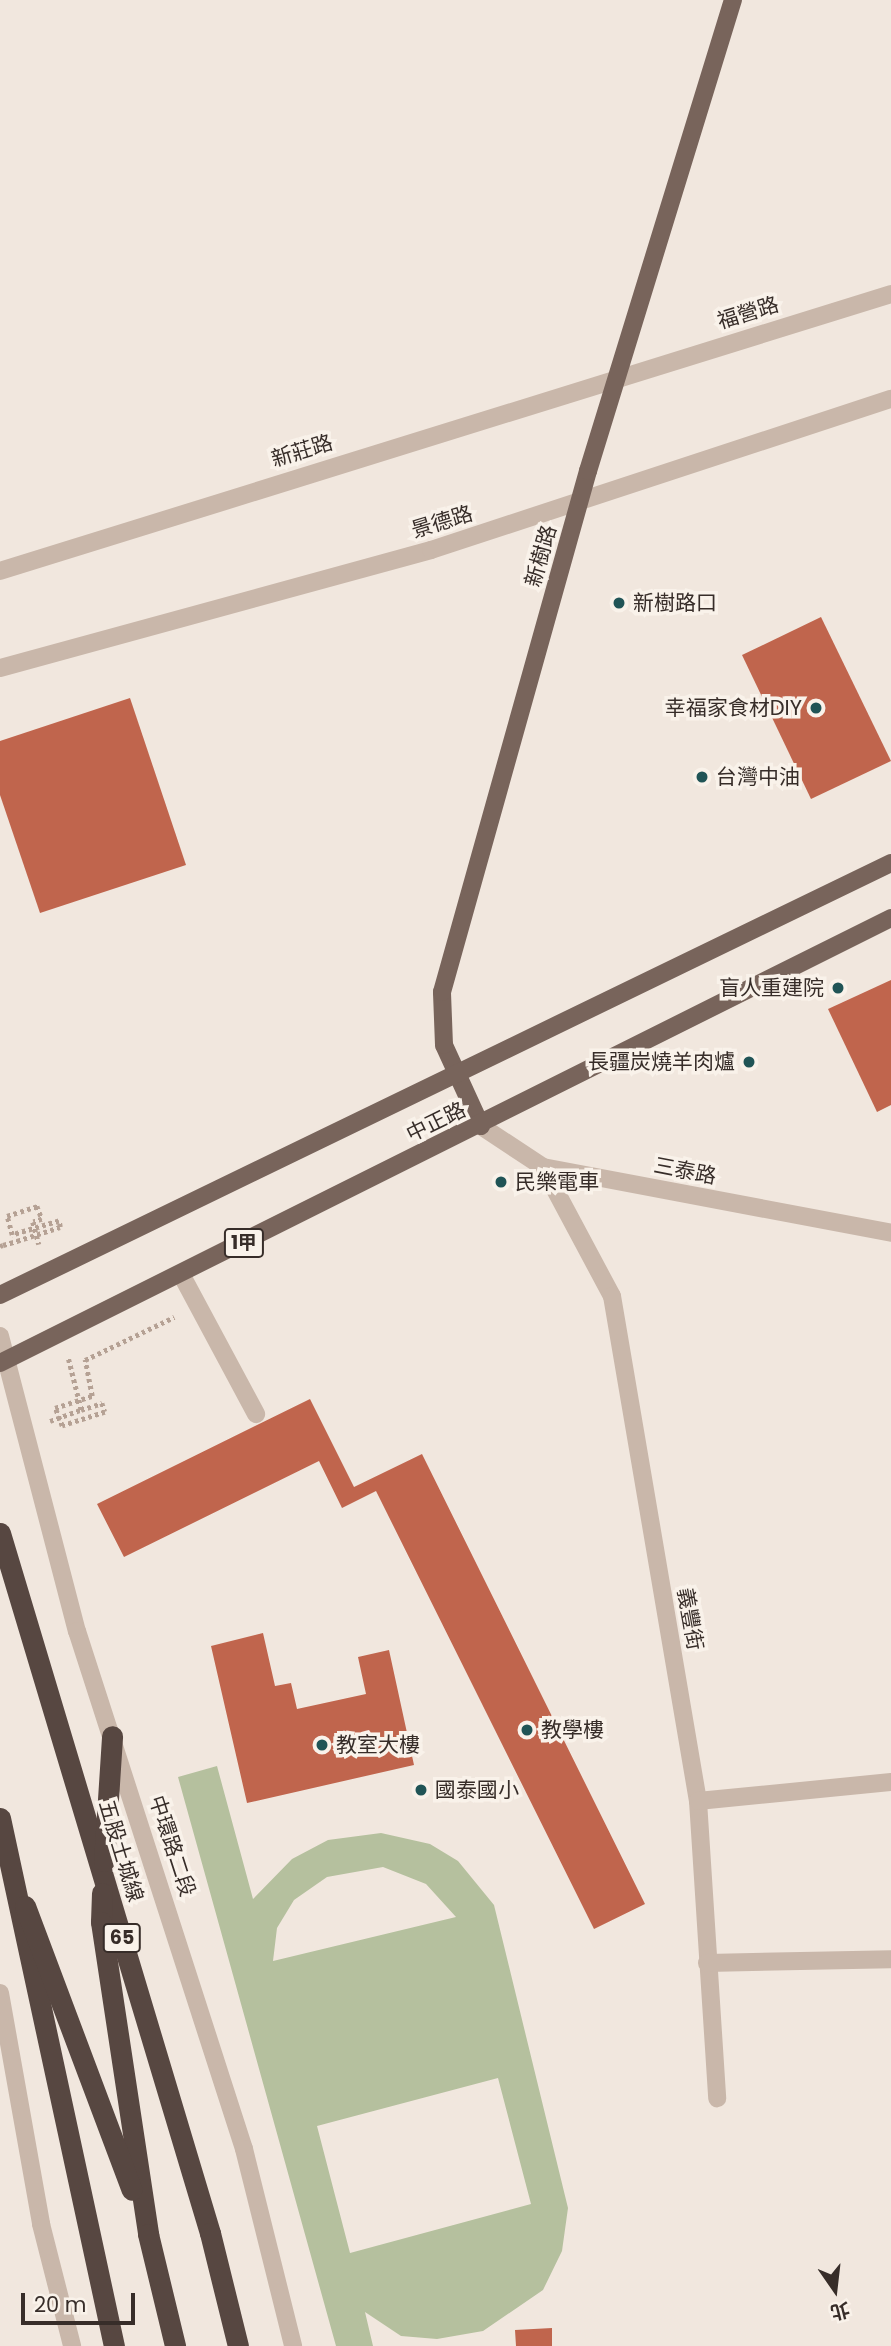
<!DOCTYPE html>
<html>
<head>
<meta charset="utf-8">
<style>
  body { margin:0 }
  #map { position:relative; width:891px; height:2346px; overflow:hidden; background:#f1e7de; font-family:Poppins,"Noto Sans TC",sans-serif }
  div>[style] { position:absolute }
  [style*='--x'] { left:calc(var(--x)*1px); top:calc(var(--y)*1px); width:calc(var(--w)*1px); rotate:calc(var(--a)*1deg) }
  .green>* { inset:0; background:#b5c09e }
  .building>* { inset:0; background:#c0654d }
  .path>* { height:4.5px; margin-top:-2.25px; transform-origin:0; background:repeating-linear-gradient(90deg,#b5a194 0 3.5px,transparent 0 7px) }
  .minor>* { height:18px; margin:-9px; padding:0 9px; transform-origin:9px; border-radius:9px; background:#c9b7aa }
  .major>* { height:18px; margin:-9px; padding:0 9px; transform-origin:9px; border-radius:9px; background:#78645b }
  .highway>* { height:21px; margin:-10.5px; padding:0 10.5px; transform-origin:10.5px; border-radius:10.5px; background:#574741 }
  .dots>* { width:19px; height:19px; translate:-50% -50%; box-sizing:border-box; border:4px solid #f9f2ea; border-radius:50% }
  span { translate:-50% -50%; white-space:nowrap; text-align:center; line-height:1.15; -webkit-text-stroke:7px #f9f2ea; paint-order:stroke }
  .shield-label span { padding:2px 5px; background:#f9f2ea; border:2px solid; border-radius:5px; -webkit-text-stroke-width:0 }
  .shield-label { font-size:19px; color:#372d29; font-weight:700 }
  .street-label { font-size:21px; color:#372d29 }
  .poi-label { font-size:21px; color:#372d29 }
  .left { translate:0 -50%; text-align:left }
  .right { translate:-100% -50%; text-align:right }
  .north { position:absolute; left:800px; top:2255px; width:70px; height:70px; -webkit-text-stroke:5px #f9f2ea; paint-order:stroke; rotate:166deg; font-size:19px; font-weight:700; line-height:28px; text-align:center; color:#372d29 }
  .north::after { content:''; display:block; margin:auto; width:24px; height:32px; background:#372d29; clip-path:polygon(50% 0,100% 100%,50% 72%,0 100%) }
  .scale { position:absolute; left:21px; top:2293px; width:114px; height:32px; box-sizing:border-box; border:4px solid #372d29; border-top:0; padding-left:9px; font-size:21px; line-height:24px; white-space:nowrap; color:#372d29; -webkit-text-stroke:5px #f9f2ea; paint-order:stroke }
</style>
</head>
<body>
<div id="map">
  <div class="green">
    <i style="clip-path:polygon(evenodd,217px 1766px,253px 1899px,292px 1859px,328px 1840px,381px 1833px,430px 1844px,458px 1861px,494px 1905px,568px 2208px,562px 2251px,543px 2290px,483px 2331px,437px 2339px,401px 2336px,365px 2312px,373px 2346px,336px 2346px,178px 1777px,217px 1766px,383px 1867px,426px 1884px,456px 1917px,273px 1961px,277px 1928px,294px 1900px,327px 1877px,383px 1867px,217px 1766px,498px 2078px,531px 2204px,350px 2253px,317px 2126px,498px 2078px)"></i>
  </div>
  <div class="building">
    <i style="clip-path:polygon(821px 617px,891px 761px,811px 799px,742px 655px)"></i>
    <i style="clip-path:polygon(130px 698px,186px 865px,40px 913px,0 795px,0 741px)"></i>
    <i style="clip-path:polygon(891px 980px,891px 1105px,877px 1112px,828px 1009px)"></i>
    <i style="clip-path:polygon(310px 1399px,354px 1487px,422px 1454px,645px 1904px,594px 1929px,376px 1491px,342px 1508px,319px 1461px,124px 1557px,97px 1504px)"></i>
    <i style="clip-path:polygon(263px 1633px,275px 1686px,291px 1683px,297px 1709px,366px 1694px,358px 1657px,389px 1650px,414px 1765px,247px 1803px,211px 1646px)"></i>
    <i style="clip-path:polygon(552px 2328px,552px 2346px,516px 2346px,515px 2330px)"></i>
  </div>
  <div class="path">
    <i style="--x:0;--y:1246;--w:3;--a:-18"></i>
    <i style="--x:3;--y:1245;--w:15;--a:-16"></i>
    <i style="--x:17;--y:1241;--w:45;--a:-18"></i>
    <i style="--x:60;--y:1227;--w:6;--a:-99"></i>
    <i style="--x:59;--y:1221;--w:49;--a:163.4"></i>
    <i style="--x:12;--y:1235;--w:20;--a:-105"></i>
    <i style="--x:7;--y:1216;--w:32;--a:-18"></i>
    <i style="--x:37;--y:1206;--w:14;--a:69"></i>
    <i style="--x:42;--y:1219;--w:9;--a:162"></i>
    <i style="--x:33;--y:1222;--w:23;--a:75"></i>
    <i style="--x:81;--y:1410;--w:22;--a:-18"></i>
    <i style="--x:102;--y:1403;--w:9;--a:72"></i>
    <i style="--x:105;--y:1412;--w:45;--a:162"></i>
    <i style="--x:62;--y:1426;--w:19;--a:-111"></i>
    <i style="--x:55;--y:1408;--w:39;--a:-18"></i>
    <i style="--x:92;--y:1396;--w:37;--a:-101"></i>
    <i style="--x:85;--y:1360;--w:99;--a:-25.8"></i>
    <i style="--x:50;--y:1421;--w:33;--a:-20"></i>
    <i style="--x:81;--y:1410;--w:54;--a:-104"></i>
  </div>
  <div class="minor">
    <i style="--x:0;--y:571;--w:933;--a:-17.27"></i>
    <i style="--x:0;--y:668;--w:447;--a:-15.3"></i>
    <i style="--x:431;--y:550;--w:484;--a:-18.2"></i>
    <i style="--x:481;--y:1126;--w:74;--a:33.5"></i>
    <i style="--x:543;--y:1167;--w:354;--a:10.7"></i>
    <i style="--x:543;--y:1167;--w:146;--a:61.9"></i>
    <i style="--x:612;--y:1296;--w:512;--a:80.34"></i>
    <i style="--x:698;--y:1801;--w:298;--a:86.3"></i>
    <i style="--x:181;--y:1274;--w:159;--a:61.8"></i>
    <i style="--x:0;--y:1336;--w:305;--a:75.4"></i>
    <i style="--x:77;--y:1631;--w:544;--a:72.13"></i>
    <i style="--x:244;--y:2149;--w:203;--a:76"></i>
    <i style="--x:698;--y:1801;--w:194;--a:-5.6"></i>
    <i style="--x:707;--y:1963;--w:184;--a:-1.2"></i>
    <i style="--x:0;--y:1993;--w:235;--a:79.9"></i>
    <i style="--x:41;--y:2224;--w:126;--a:75.7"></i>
  </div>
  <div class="major">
    <i style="--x:481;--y:1126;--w:89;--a:-114.6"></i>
    <i style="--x:444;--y:1045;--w:53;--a:-92.2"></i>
    <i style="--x:442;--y:992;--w:541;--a:-74.35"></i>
    <i style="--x:588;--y:471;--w:493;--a:-72.9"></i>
    <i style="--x:0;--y:1295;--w:990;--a:-25.87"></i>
    <i style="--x:0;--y:1363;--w:996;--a:-26.54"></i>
  </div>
  <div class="highway">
    <i style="--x:0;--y:1533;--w:731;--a:73.3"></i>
    <i style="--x:210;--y:2233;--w:116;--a:76.1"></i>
    <i style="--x:0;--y:1818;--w:540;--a:77.82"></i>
    <i style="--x:104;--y:1861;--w:125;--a:-86.3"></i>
    <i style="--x:102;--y:1893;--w:29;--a:92"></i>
    <i style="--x:101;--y:1922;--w:316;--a:81.4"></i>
    <i style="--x:148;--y:2234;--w:115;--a:76.4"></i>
    <i style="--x:25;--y:1906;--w:303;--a:69.4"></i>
  </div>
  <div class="dots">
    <i style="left:619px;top:603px;background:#205456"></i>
    <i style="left:816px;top:708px;background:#205456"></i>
    <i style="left:702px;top:777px;background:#205456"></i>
    <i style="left:838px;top:988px;background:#205456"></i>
    <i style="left:749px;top:1062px;background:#205456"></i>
    <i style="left:501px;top:1182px;background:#205456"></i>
    <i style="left:527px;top:1730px;background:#205456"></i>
    <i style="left:322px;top:1745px;background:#205456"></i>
    <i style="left:421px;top:1790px;background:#205456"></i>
  </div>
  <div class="shield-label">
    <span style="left:244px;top:1243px">1甲</span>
    <span style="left:122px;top:1938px">65</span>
  </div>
  <div class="street-label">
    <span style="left:748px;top:313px;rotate:-17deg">福營路</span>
    <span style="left:302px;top:451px;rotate:-17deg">新莊路</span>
    <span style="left:442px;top:522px;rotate:-17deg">景德路</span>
    <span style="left:541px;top:556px;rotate:-74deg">新樹路</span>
    <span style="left:436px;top:1122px;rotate:-26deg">中正路</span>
    <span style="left:685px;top:1171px;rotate:11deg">三泰路</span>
    <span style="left:690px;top:1619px;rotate:80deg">義豐街</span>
    <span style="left:172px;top:1846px;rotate:72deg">中環路二段</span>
    <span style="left:121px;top:1851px;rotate:73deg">五股土城線</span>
  </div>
  <div class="poi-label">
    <span class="left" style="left:633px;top:603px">新樹路口</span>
    <span class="right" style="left:802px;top:708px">幸福家食材DIY</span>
    <span class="left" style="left:716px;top:777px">台灣中油</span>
    <span class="right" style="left:824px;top:988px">盲人重建院</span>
    <span class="right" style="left:735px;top:1062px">長疆炭燒羊肉爐</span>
    <span class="left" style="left:515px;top:1182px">民樂電車</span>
    <span class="left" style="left:541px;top:1730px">教學樓</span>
    <span class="left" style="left:336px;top:1745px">教室大樓</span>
    <span class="left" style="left:435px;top:1790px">國泰國小</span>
  </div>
  <div class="north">北</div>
  <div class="scale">20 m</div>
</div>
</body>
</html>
